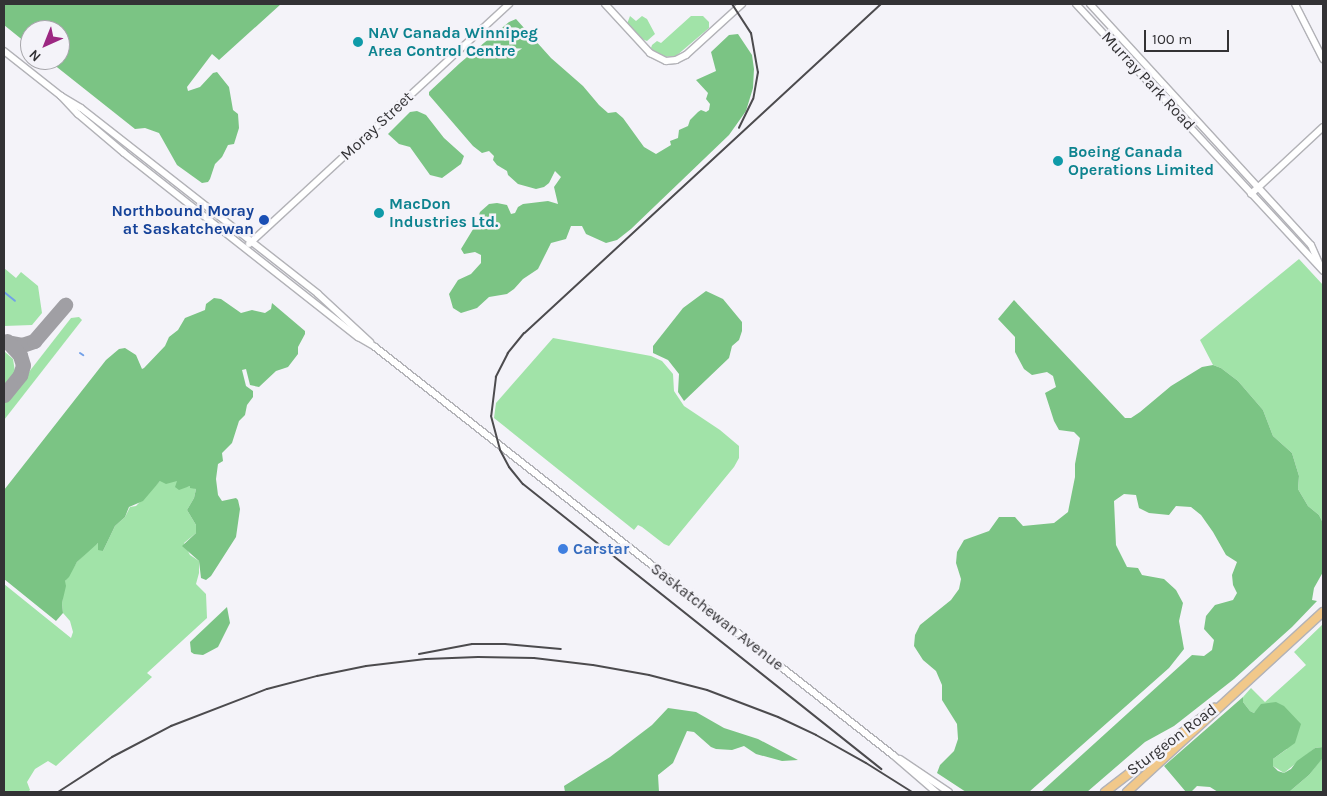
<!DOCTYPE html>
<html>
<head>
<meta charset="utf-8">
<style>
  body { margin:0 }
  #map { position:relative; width:1327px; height:796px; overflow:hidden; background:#f4f3f9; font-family:Karla,sans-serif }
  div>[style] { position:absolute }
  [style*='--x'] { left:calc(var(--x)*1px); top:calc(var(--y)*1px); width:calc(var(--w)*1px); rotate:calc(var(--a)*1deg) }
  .green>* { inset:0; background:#a1e3a8 }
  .forest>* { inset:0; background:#7bc484 }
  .stream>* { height:2px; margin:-1px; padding:0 1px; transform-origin:1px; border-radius:1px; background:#72a0e8 }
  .taxiway>* { height:15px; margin:-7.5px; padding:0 7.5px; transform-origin:7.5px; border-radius:7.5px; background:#a09fa4 }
  .roads { filter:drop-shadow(1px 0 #b2b2b7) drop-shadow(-1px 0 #b2b2b7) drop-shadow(0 1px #b2b2b7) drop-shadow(0 -1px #b2b2b7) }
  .minor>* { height:6px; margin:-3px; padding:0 3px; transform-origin:3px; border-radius:3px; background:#fff }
  .major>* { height:8px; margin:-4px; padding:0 4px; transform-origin:4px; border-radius:4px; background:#f1c88a }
  .rail>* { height:2px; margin:-1px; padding:0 1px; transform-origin:1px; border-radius:1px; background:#4c4b4e }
  .dots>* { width:14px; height:14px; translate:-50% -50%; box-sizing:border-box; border:2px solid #f4f3f9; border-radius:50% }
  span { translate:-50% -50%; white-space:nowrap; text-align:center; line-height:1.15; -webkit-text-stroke:5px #f4f3f9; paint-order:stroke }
  .culture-label { font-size:16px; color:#0d838f; font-weight:700 }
  .left { translate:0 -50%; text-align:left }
  .street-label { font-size:16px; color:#333235 }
  .transit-label { font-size:16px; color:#164399; font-weight:700 }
  .right { translate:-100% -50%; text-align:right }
  .shop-label { font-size:16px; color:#366cbe; font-weight:700 }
  .frame { position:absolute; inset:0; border:5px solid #333235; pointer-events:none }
  .north { position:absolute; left:20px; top:20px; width:50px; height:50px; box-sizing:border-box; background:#f4f3f9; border:1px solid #a7a6ab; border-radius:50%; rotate:224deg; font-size:14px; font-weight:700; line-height:20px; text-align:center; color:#333235 }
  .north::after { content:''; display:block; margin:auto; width:18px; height:22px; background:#9c2782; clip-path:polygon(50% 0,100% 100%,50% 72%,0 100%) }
  .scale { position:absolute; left:1144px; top:30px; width:85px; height:22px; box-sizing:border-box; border:2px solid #333235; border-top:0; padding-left:6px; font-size:15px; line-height:18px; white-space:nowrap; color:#333235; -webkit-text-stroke:4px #f4f3f9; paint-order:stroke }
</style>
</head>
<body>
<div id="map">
  <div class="green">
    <i style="clip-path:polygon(630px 16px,636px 21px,642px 16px,647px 19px,655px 34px,647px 41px,642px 39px,627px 24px)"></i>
    <i style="clip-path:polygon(691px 16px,703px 16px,709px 22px,709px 28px,676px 56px,664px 57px,655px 53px,651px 48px,652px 45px,657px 41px,661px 43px)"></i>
    <i style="clip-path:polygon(1299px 259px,1323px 285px,1323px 523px,1319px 515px,1308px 506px,1298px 489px,1299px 476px,1292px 453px,1273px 436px,1263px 410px,1238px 381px,1221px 368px,1213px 365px,1200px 340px)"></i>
    <i style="clip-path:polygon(4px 268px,16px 278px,21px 272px,38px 286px,42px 313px,32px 325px,4px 326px)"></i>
    <i style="clip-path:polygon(79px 317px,82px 320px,4px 420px,4px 404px,71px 318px)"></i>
    <i style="clip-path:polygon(553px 338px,651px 356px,662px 361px,673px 374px,674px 391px,684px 406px,720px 430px,739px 446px,739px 458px,734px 467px,669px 546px,664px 544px,642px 527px,638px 525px,634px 530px,494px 418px,496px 403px)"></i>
    <i style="clip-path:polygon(4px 351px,13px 359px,15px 372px,4px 386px)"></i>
    <i style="clip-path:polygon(160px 481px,177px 481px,185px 487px,190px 486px,196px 489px,194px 498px,187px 510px,196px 525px,196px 533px,184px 543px,190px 555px,199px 561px,199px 573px,196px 584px,206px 594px,207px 618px,147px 673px,152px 677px,56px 766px,48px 761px,35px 769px,27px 782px,30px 790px,28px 792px,4px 792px,4px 584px,71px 638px,73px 632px,70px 621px,63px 613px,62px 603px,65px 581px,77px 562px,92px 547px,98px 543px,103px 551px,115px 526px,125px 517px,130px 507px,136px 506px)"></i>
    <i style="clip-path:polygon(1323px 624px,1323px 747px,1315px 748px,1284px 773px,1273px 766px,1273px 759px,1287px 749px,1258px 710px,1254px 713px,1250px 711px,1243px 702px,1243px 697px,1251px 688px,1265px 702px,1306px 665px,1294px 652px)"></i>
    <i style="clip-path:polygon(1323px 757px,1323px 792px,1289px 792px,1309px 775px)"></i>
  </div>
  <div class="forest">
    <i style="clip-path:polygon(4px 4px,281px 4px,219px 60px,212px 54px,187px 87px,188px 91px,200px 87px,213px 73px,217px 72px,229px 87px,233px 110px,238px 114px,239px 128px,234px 144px,228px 145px,222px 157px,215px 164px,210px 179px,208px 182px,202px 183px,177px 165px,159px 133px,145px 128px,135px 129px,48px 60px,60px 60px,60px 30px,30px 30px,30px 46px,4px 25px)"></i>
    <i style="clip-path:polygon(516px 19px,551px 58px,583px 86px,599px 105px,608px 113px,616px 112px,623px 118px,644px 147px,656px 154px,671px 145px,670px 141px,678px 138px,679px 130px,688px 126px,690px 120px,698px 112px,701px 110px,706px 112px,709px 110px,710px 104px,706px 99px,708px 93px,696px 80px,716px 71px,711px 52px,729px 35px,738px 34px,752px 55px,754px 69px,753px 88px,746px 111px,729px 135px,631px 229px,617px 240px,606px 243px,586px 234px,582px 226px,571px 226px,566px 239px,551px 243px,538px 269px,523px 279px,514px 289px,507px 294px,489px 297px,477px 308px,461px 313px,453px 308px,449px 294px,458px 280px,471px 274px,481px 263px,481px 255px,475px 252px,464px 254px,461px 249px,475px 226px,480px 212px,489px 204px,497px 203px,507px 205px,511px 214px,515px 213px,518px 207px,523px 204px,548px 201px,558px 204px,554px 187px,561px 177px,555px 171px,549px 183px,544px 187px,536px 189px,518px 184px,508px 175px,507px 171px,497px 165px,493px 160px,494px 156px,489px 151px,482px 153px,473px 146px,429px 95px,429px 92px,460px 63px,509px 22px)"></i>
    <i style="clip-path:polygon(417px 111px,426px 115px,444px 138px,464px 156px,461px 164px,442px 178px,430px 175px,410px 147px,399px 144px,388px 134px,410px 112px)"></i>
    <i style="clip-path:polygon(706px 291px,723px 299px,742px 322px,742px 331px,739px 340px,732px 346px,729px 358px,684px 401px,678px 392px,679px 374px,668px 360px,653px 353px,653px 346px,683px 308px)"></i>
    <i style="clip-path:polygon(214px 298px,221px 299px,241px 313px,252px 310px,265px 313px,271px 309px,272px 303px,305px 331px,305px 334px,298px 347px,298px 354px,288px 367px,276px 371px,259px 387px,250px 385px,246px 369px,242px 370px,246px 386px,253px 391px,253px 397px,247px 405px,245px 415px,239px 421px,232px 443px,222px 453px,223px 461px,218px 464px,216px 479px,218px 495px,222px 501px,236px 498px,238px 500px,240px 509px,236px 537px,211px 576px,206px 580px,201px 578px,199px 561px,182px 546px,196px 533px,196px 525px,187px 510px,194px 498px,196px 489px,190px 488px,190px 486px,179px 490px,175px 487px,177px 481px,166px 484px,160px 481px,143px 501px,129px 507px,125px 517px,115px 526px,103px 551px,98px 550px,98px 543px,77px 562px,69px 577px,65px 581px,66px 586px,62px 603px,63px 613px,56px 621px,4px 579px,4px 490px,106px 360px,119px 349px,125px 348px,136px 355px,142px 369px,144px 368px,165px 346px,169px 337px,178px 330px,185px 318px,205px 310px,206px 304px)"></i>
    <i style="clip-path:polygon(1014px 300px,1125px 418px,1131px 418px,1140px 412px,1171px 386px,1202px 367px,1213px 365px,1221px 368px,1238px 381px,1257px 403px,1263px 410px,1273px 436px,1292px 453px,1299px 476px,1298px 489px,1308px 506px,1319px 515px,1323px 523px,1323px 572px,1314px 588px,1312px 600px,1317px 601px,1292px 627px,1234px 679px,1174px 726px,1145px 742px,1087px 792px,1041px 792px,1192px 655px,1204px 656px,1212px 650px,1214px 640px,1204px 629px,1206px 616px,1215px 605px,1233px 600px,1237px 593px,1233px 585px,1232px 575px,1237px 562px,1226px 555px,1213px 532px,1201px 515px,1191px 507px,1176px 506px,1169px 515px,1149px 513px,1139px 508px,1136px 495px,1124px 494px,1114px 501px,1116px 545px,1127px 567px,1138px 568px,1142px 575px,1164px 579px,1176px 590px,1183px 603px,1179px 621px,1184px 649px,1169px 668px,1029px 792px,966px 792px,937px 773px,940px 765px,954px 751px,958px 739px,957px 724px,942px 700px,942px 685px,936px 671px,923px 660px,914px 646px,915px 635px,920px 625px,951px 600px,959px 589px,961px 579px,956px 563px,957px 552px,964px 540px,989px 531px,999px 517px,1015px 517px,1023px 526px,1054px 523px,1068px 512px,1075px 477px,1075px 464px,1080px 438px,1074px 432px,1059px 430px,1054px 421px,1045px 393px,1056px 387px,1053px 376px,1047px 372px,1032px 375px,1024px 369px,1015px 352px,1015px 337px,998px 319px)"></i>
    <i style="clip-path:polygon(227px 607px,230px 623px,218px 647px,203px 655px,194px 654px,191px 652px,190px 642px)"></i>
    <i style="clip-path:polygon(1243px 697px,1243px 702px,1250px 711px,1254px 713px,1261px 704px,1276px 702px,1284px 706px,1301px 724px,1295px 743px,1273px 759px,1273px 766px,1278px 771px,1284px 773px,1291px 769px,1297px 761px,1315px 748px,1323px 747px,1322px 759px,1309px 775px,1289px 792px,1218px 792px,1210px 787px,1197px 786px,1191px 792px,1186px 792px,1164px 766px)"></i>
    <i style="clip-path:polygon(668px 708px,696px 712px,724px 728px,758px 739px,798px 760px,782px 761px,756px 754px,744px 746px,732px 750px,716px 749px,711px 747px,694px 732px,687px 731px,673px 763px,658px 775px,659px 792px,565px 792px,564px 786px,610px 757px,652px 725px)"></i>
  </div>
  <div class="stream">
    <i style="--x:4;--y:292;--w:14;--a:39"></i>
    <i style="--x:80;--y:353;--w:4;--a:34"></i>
  </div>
  <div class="taxiway">
    <i style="--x:7;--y:342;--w:15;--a:11"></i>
    <i style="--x:22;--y:345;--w:13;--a:-18"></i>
    <i style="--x:34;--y:341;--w:48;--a:-49.3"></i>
    <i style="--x:4;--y:395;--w:26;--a:-51"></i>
    <i style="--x:20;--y:375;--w:10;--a:-73"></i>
    <i style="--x:23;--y:365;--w:10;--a:-107"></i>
    <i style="--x:20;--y:355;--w:19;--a:-133"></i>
  </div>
  <div class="roads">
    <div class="minor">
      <i style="--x:605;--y:4;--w:67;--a:47.4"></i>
      <i style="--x:650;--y:53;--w:18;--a:27"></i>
      <i style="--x:666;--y:61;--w:10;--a:-6"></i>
      <i style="--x:676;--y:60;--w:11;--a:-27"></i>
      <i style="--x:686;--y:55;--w:76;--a:-42.3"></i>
      <i style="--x:1076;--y:4;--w:364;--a:47.2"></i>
      <i style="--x:1090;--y:4;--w:327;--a:47.5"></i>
      <i style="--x:1311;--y:245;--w:22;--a:66"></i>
      <i style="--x:1295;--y:4;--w:62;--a:63"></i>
      <i style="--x:4;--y:51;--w:73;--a:38.3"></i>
      <i style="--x:61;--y:96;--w:23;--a:31"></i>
      <i style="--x:81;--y:108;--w:301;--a:38.1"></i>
      <i style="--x:318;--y:294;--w:71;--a:42.7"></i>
      <i style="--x:61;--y:96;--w:25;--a:47"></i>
      <i style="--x:78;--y:114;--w:60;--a:40.3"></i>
      <i style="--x:124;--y:153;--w:298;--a:38.2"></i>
      <i style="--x:358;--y:337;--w:20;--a:30"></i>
      <i style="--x:375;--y:347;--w:659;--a:38.23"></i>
      <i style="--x:893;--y:755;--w:57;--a:40.7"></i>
      <i style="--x:1251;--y:194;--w:98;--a:-42.9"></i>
      <i style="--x:249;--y:244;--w:354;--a:-42.7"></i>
      <i style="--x:900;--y:759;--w:59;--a:34"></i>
    </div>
    <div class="major">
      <i style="--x:1105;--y:792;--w:138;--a:-37.6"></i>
      <i style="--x:1127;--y:792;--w:266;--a:-42.6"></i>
    </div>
  </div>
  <div class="rail">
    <i style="--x:732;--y:4;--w:35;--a:57"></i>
    <i style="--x:751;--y:33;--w:40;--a:80"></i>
    <i style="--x:758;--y:72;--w:27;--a:100"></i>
    <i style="--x:753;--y:99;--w:32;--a:116"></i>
    <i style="--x:881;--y:4;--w:485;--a:137.3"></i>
    <i style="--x:524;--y:333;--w:26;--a:129"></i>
    <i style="--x:508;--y:353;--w:27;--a:117"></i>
    <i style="--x:496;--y:377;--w:39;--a:97"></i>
    <i style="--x:491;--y:416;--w:35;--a:75"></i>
    <i style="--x:500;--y:450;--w:19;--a:62"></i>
    <i style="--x:509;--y:467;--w:22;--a:51"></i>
    <i style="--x:523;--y:484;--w:458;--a:38.5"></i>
    <i style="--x:419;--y:654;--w:54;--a:-10.7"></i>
    <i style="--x:472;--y:644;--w:33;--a:0"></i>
    <i style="--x:505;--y:644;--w:56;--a:5.1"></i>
    <i style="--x:58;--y:792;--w:64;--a:-32.9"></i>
    <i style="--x:112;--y:757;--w:67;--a:-27.7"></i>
    <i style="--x:171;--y:726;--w:103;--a:-21.1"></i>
    <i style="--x:267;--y:689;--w:52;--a:-14.6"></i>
    <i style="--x:317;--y:676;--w:50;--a:-11.5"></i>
    <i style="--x:366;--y:666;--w:60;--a:-6.7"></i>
    <i style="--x:426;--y:659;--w:52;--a:-2.2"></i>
    <i style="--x:478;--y:657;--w:56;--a:1"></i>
    <i style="--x:534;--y:658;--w:59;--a:6.8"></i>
    <i style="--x:593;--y:665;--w:57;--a:10.1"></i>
    <i style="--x:649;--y:675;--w:60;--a:14.5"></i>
    <i style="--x:707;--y:690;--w:76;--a:20.8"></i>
    <i style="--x:778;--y:717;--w:42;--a:25.3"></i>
    <i style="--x:816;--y:735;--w:57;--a:29.2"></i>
    <i style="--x:866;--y:763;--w:54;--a:32.2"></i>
  </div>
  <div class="dots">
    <i style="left:358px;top:42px;background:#0f9aa8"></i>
    <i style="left:1058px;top:161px;background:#0f9aa8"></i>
    <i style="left:379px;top:213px;background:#0f9aa8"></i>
    <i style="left:264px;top:220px;background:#1a4fb4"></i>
    <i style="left:563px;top:549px;background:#3f7fe0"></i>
  </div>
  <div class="culture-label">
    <span class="left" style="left:368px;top:42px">NAV Canada Winnipeg<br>Area Control Centre</span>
    <span class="left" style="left:1068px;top:161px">Boeing Canada<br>Operations Limited</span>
    <span class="left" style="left:389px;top:213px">MacDon<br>Industries Ltd.</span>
  </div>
  <div class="street-label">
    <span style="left:1148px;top:81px;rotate:47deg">Murray Park Road</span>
    <span style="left:377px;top:126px;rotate:-43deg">Moray Street</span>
    <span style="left:717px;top:617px;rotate:38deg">Saskatchewan Avenue</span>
    <span style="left:1172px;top:740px;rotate:-37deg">Sturgeon Road</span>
  </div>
  <div class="transit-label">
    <span class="right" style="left:254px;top:220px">Northbound Moray<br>at Saskatchewan</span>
  </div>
  <div class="shop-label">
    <span class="left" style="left:573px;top:549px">Carstar</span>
  </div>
  <div class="frame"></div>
  <div class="north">N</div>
  <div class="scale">100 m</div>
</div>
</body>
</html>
